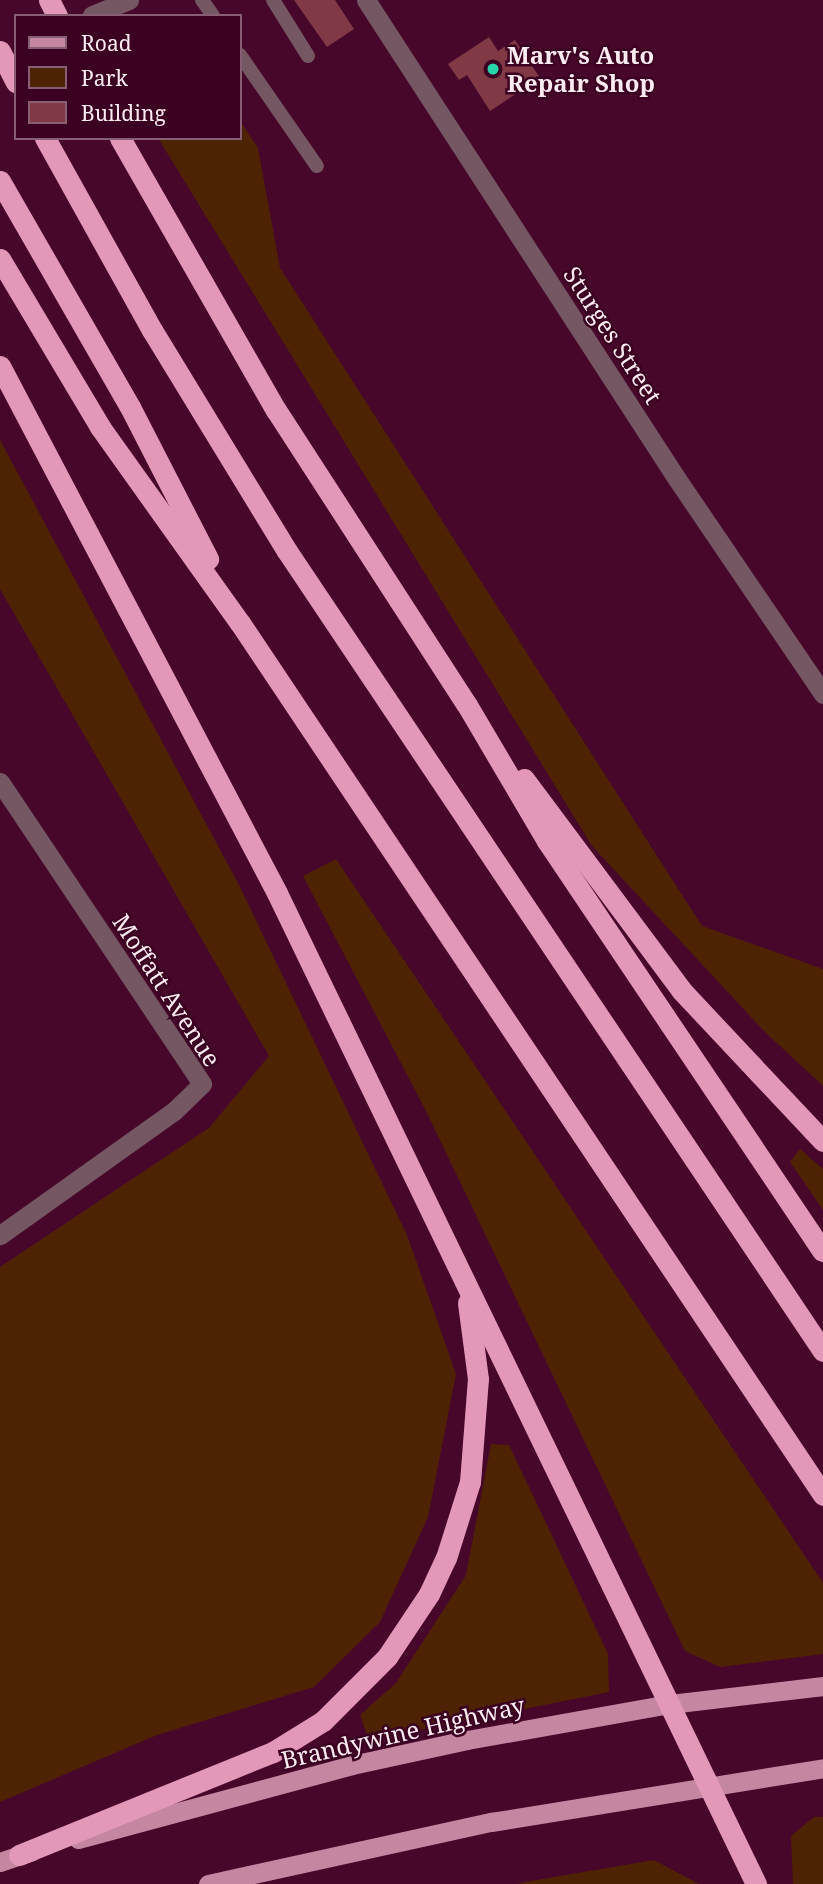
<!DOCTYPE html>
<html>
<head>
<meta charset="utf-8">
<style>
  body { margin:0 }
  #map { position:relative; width:823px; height:1884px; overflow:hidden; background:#47072b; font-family:"Noto Serif",serif }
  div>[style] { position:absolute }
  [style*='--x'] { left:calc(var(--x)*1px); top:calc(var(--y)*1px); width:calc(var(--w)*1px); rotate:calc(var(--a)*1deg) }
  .green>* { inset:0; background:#4e2303 }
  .building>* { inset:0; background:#813945 }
  .service>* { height:14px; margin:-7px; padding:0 7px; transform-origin:7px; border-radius:7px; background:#755763 }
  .minor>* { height:19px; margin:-9.5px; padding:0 9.5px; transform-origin:9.5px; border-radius:9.5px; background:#755763 }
  .tertiary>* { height:19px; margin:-9.5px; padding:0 9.5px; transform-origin:9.5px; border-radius:9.5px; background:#755763 }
  .primary>* { height:19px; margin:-9.5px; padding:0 9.5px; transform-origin:9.5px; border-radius:9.5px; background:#c586a1 }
  .motorway>* { height:21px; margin:-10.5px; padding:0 10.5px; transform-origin:10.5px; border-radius:10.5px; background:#e498b9 }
  .dots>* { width:19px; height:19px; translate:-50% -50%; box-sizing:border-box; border:4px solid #3b0021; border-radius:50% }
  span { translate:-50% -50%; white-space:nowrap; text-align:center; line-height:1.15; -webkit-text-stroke:5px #3b0021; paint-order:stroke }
  .poi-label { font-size:24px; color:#fcebf1; font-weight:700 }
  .left { translate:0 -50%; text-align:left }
  .street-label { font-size:24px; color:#fcebf1 }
  .legend { position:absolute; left:14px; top:14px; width:228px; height:126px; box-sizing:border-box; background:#3b0021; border:2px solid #885e74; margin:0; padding:9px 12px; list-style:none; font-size:21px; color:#fcebf1 }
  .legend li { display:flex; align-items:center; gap:14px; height:35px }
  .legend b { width:35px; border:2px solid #885e74 }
</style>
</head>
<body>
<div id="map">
  <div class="green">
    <i style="clip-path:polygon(240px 121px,258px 148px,280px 268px,702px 926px,823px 969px,823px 1086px,765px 1032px,592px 846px,158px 138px,240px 138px)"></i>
    <i style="clip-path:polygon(0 440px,239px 885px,407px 1235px,456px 1374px,428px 1517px,380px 1622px,314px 1687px,157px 1735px,0 1802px,0 1267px,209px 1128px,269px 1056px,0 589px)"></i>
    <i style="clip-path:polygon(336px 859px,823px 1583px,823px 1654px,720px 1667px,685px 1651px,426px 1111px,303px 876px)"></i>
    <i style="clip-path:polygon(800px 1149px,823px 1169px,823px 1210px,790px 1162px)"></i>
    <i style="clip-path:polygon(491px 1444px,509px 1445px,608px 1654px,609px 1692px,369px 1740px,360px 1715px,396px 1683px,466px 1575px)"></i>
    <i style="clip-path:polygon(814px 1817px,823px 1817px,823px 1884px,793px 1884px,791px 1836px)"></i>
    <i style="clip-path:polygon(654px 1860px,699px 1884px,517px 1884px,525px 1882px)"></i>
  </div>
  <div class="building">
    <i style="clip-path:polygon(294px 0,335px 0,354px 29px,327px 47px)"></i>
    <i style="clip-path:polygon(489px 37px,498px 51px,515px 40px,540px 78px,490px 111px,467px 75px,459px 80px,448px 64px)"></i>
  </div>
  <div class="service">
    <i style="--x:202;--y:0;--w:19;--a:55"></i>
    <i style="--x:273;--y:0;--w:66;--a:58"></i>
    <i style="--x:240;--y:55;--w:135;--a:55.3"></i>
  </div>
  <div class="minor">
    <i style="--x:366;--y:0;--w:571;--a:57.01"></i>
    <i style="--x:677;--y:479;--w:260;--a:55.8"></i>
    <i style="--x:0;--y:782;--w:363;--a:56.2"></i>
    <i style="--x:202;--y:1084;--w:39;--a:136"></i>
    <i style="--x:174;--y:1111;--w:214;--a:144.5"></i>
  </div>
  <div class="tertiary">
    <i style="--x:92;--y:15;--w:40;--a:-22"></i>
  </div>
  <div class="primary">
    <i style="--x:78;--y:1839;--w:284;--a:-15.1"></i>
    <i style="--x:352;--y:1765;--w:118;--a:-12.3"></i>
    <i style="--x:467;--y:1740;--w:206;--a:-10.1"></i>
    <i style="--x:670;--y:1704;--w:154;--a:-6.7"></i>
    <i style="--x:0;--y:1862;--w:34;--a:-19"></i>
    <i style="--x:208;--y:1884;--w:290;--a:-12.4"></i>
    <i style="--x:491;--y:1822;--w:336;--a:-9.2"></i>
  </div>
  <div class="motorway">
    <i style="--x:49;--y:0;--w:18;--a:63"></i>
    <i style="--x:0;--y:51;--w:35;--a:63"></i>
    <i style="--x:45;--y:138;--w:220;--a:60.9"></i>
    <i style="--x:152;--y:330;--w:259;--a:58.6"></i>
    <i style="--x:287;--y:551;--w:963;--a:56.18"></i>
    <i style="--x:120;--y:138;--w:314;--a:60.2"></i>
    <i style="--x:276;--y:410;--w:351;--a:57.1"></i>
    <i style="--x:467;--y:705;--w:158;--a:59.5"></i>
    <i style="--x:547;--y:841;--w:494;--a:56.1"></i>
    <i style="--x:0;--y:181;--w:261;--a:60.1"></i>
    <i style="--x:130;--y:407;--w:171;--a:62.8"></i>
    <i style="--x:0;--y:259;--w:196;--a:59.2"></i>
    <i style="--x:100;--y:427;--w:241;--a:54.5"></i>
    <i style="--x:240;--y:623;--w:1049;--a:56.23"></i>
    <i style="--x:0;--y:366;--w:595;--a:62.27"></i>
    <i style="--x:277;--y:893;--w:1101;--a:64.2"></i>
    <i style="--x:524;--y:779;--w:263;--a:53.3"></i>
    <i style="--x:681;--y:990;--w:207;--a:46.8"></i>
    <i style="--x:19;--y:1855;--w:274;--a:-22.1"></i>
    <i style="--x:273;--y:1752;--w:59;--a:-31.8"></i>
    <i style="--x:323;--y:1721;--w:91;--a:-45"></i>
    <i style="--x:387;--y:1657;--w:76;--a:-56.3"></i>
    <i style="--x:429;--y:1594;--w:40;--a:-65"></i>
    <i style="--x:446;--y:1558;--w:80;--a:-72.5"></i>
    <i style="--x:470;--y:1482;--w:103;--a:-85.6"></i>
    <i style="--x:478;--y:1379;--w:77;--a:-97.5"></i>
  </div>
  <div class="dots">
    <i style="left:493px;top:69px;background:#27d5ad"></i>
  </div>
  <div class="poi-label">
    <span class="left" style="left:507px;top:69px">Marv's Auto<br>Repair Shop</span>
  </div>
  <div class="street-label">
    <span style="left:613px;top:335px;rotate:57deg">Sturges Street</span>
    <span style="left:167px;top:990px;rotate:57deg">Moffatt Avenue</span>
    <span style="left:403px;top:1732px;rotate:-13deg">Brandywine Highway</span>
  </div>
  <ul class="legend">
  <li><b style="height:9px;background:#c586a1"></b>Road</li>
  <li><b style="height:19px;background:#4e2303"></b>Park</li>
  <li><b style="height:19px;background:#813945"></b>Building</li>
  </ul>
</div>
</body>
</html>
